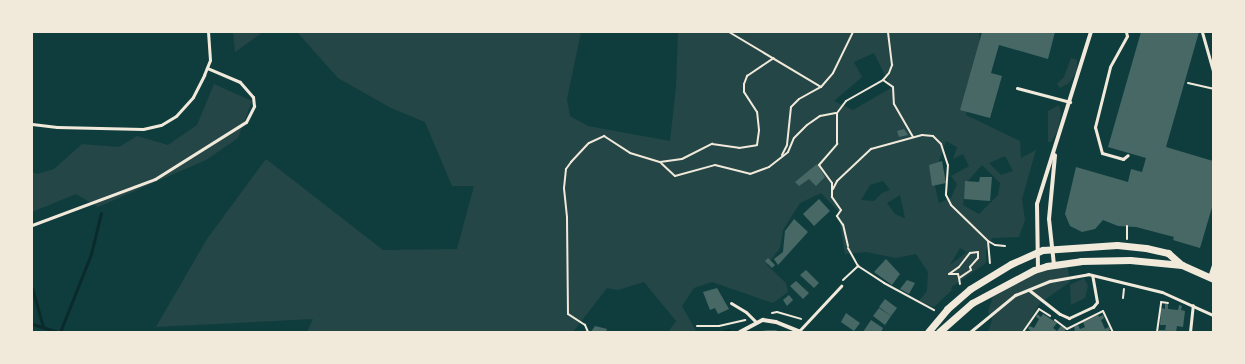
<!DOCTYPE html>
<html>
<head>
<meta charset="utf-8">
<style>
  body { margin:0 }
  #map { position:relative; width:1245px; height:364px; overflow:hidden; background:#0f3d3e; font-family:Jost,sans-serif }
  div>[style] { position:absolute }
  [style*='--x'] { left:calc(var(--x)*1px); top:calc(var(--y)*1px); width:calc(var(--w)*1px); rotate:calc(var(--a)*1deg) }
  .green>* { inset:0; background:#244646 }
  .stream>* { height:3px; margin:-1.5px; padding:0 1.5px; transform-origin:1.5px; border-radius:1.5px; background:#0a2a2b }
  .building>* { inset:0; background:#486865 }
  .path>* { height:2px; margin:-1px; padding:0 1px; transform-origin:1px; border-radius:1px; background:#f1e9da }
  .service>* { height:3px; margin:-1.5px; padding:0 1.5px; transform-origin:1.5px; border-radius:1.5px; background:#f1e9da }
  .minor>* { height:4px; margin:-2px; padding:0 2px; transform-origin:2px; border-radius:2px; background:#f1e9da }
  .tertiary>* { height:7px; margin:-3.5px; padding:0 3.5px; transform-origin:3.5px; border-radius:3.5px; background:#f1e9da }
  span { translate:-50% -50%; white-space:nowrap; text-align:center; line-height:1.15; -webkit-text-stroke:3px #f1e9da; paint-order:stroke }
  .frame { position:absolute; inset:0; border:33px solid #f1e9da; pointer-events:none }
</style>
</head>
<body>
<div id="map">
  <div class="green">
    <i style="clip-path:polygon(233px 32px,263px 32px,235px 52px)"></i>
    <i style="clip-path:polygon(evenodd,297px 32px,581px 32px,567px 99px,570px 116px,588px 126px,670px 141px,676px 87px,678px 32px,979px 32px,981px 65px,966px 115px,1020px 141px,1021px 158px,1036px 150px,1022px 199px,1025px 220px,1019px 237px,992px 238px,986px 250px,986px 263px,953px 286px,950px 289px,953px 289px,934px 307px,919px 301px,927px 291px,928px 272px,916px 254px,896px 258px,866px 252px,845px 254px,838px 211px,821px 193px,800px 203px,783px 230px,780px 248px,767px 265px,786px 283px,788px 292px,773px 303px,712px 282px,694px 288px,682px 306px,696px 331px,711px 332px,668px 332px,676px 321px,644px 282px,618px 290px,607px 288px,573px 332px,307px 332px,313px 319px,156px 327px,207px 239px,266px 159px,383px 250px,457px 249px,474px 186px,452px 186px,425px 122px,391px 108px,338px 78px,297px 32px,874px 53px,891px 88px,853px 110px,834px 101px,862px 77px,854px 62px,874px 53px,297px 32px,946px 141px,957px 147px,953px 159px,963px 154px,969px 166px,951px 176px,957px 184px,951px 198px,939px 203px,933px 178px,946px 141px,297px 32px,1005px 156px,1013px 171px,1001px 175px,989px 163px,1005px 156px,297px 32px,982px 165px,1000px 183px,998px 195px,979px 214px,963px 205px,966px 183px,982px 165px,297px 32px,883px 181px,890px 190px,882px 193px,874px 201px,861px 200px,870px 185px,883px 181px,297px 32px,900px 195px,905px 218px,904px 218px,895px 214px,887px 203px,900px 195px,297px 32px,960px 248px,967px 252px,950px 265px,960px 248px)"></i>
    <i style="clip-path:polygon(1071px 58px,1077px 60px,1077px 71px,1069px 83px,1060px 88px,1057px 84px,1064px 77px)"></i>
    <i style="clip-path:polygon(214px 84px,252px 101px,238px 138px,206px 160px,98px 207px,76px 194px,32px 212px,32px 172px,37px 174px,54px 169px,82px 144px,119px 147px,137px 136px,168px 145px,197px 125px)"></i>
    <i style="clip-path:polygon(1059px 105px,1061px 114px,1058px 130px,1051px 142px,1048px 142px,1048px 111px)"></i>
    <i style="clip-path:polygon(1056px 261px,1067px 265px,1070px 282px,1040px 303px,1023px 332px,988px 332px,992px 320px,988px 311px,993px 297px,1017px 283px,1030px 269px)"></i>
    <i style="clip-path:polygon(1084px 278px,1088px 286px,1085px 298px,1071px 305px,1070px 285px)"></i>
  </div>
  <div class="stream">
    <i style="--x:32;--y:288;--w:41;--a:74.2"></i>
    <i style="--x:32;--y:324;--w:28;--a:17"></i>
    <i style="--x:60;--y:332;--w:84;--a:-68.3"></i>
    <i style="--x:91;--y:254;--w:42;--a:-76.3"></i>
    <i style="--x:722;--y:332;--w:7;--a:-16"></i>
  </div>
  <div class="building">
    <i style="clip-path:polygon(982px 32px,1055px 32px,1048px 59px,999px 45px,991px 73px,1002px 76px,990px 118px,960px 110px)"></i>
    <i style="clip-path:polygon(1141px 32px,1199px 32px,1166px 147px,1213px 161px,1213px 204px,1200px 248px,1173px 240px,1174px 237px,1136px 227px,1118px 226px,1103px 220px,1095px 229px,1082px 232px,1070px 226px,1065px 214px,1076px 167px,1128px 182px,1131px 169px,1142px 172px,1146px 158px,1108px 147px)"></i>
    <i style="clip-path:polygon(904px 129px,908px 135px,899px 137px,897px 131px)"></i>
    <i style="clip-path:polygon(942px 161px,946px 183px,932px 186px,929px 165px)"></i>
    <i style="clip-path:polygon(817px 164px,825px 177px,816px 186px,809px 179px,799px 186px,795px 182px)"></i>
    <i style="clip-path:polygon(980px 177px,992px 177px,990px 201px,964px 199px,965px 181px,979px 182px)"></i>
    <i style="clip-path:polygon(819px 199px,830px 211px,814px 226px,803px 214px)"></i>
    <i style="clip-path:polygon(794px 219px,808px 232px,778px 265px,774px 259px,783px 252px,785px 231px)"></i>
    <i style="clip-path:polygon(768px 258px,775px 265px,772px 268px,765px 261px)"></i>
    <i style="clip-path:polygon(886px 259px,900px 274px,892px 285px,874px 272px)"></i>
    <i style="clip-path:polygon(806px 270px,819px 283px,814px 288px,800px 275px)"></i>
    <i style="clip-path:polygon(907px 280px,915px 283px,909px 294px,900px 289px)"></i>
    <i style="clip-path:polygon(796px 281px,809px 293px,803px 299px,790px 286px)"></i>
    <i style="clip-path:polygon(717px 288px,729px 309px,718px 314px,715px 308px,710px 310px,703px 292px)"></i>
    <i style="clip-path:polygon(789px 295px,793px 300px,787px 306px,783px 300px)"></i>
    <i style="clip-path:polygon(885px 299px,897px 308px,891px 316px,879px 307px)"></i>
    <i style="clip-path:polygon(1165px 304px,1168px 304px,1168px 309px,1178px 310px,1179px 305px,1182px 306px,1181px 310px,1185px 311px,1183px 327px,1177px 326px,1176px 332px,1159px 332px,1159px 330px,1165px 330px,1166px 325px,1160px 325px,1161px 308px,1165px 309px)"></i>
    <i style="clip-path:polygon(879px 308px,891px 316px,885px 325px,873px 316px)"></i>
    <i style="clip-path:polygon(846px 313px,860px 323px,854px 331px,841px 322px)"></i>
    <i style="clip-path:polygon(1037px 314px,1041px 317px,1043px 314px,1057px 323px,1053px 328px,1057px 331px,1061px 326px,1066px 329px,1064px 332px,1031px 332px,1028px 328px,1030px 326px,1034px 328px,1039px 319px,1036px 317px)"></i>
    <i style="clip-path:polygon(1098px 315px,1099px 317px,1103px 315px,1104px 318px,1101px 320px,1105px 329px,1109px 327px,1110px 330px,1107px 332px,1073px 332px,1075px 330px,1074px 327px,1078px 325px,1080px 329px,1085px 327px,1083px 322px)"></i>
    <i style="clip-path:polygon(871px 320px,883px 328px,881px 332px,863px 332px)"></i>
    <i style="clip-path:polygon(595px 326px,607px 329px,606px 332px,591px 332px)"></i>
    <i style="clip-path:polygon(776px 330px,779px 332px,757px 332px,767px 330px)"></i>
  </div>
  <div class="path">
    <i style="--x:729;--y:32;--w:107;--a:30.9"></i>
    <i style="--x:883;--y:80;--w:12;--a:35"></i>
    <i style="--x:893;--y:87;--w:17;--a:87"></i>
    <i style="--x:894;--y:104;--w:38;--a:60"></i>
    <i style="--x:1188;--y:83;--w:26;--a:13"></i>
    <i style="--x:782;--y:155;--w:11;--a:-63"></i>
    <i style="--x:787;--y:145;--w:38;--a:-84"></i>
    <i style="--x:791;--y:107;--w:11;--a:-45"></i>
    <i style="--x:799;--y:99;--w:25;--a:-29"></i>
    <i style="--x:821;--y:87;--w:18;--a:-49"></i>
    <i style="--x:833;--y:73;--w:46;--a:-64"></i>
    <i style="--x:661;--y:163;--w:19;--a:43"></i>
    <i style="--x:675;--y:176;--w:41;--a:-15.4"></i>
    <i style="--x:715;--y:165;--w:36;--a:14"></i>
    <i style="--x:750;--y:174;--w:20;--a:-20"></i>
    <i style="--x:769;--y:167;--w:24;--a:-38"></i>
    <i style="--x:788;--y:152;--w:15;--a:-67"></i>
    <i style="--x:794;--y:138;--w:18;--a:-45"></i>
    <i style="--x:807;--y:125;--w:16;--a:-35"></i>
    <i style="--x:820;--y:116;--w:16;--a:-11"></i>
    <i style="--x:833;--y:189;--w:9;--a:-63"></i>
    <i style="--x:837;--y:181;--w:47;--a:-43.3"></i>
    <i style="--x:871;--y:149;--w:53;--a:-15.4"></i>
    <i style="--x:922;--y:135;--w:11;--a:5"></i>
    <i style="--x:933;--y:136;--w:11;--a:45"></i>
    <i style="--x:941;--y:144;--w:22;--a:72"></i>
    <i style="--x:948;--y:165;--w:30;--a:94"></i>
    <i style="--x:946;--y:195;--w:11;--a:63"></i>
    <i style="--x:951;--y:205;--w:52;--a:44.2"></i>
    <i style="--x:988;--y:241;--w:22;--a:85"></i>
    <i style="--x:1127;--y:239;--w:13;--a:-90"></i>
    <i style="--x:988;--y:241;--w:8;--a:30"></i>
    <i style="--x:995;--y:245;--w:10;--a:6"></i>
    <i style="--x:848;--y:246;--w:22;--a:-103"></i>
    <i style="--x:843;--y:225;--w:11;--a:-124"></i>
    <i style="--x:837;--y:216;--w:7;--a:-56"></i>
    <i style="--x:841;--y:210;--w:16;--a:-125"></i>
    <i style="--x:832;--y:197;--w:14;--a:-90"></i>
    <i style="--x:832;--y:183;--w:22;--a:-126"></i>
    <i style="--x:819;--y:165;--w:28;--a:-49"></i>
    <i style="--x:837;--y:144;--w:31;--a:-90"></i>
    <i style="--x:837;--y:113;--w:15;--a:-53"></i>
    <i style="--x:846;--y:101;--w:43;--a:-29.6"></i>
    <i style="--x:883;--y:80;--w:9;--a:-49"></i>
    <i style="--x:889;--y:73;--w:9;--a:-69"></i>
    <i style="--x:892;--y:65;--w:33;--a:-97"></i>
    <i style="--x:848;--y:248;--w:21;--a:61"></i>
    <i style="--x:978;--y:252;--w:6;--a:90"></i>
    <i style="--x:978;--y:258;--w:12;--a:132"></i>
    <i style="--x:970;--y:267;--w:3;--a:72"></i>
    <i style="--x:971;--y:270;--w:14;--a:146"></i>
    <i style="--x:959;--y:278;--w:4;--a:-104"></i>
    <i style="--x:958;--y:274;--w:9;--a:180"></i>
    <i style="--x:949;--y:274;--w:12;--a:-35"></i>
    <i style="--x:959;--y:267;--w:18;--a:-52"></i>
    <i style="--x:970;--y:253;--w:8;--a:-7"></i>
    <i style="--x:959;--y:278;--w:6;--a:81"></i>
    <i style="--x:843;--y:280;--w:21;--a:-43"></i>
    <i style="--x:858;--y:266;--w:31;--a:33"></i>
    <i style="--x:884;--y:283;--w:57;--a:28.4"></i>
    <i style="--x:1123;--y:298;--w:9;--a:-84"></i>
    <i style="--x:772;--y:313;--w:5;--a:-11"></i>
    <i style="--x:777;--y:312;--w:25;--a:16"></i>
    <i style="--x:1055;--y:320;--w:15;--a:37"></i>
    <i style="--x:1067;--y:329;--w:40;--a:-26.6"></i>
    <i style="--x:1103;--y:311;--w:23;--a:65"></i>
    <i style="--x:697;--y:326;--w:22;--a:0"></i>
    <i style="--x:719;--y:326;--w:27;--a:-13"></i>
    <i style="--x:588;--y:332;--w:8;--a:-113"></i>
    <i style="--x:585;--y:325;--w:20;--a:-147"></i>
    <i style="--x:568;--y:314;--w:97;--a:-90.6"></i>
    <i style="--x:567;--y:217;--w:29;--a:-96"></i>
    <i style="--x:564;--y:188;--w:19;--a:-84"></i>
    <i style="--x:566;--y:169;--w:9;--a:-54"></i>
    <i style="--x:571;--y:162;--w:26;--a:-47"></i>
    <i style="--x:589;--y:143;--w:17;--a:-25"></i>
    <i style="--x:604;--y:136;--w:31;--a:33"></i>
    <i style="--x:630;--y:153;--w:31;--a:17"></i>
    <i style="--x:660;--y:162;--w:22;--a:-8"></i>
    <i style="--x:682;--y:159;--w:34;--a:-27"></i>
    <i style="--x:712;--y:144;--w:27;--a:8"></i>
    <i style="--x:739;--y:148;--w:18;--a:-9"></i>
    <i style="--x:757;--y:145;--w:15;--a:-82"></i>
    <i style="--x:759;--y:130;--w:18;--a:-96"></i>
    <i style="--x:757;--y:112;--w:24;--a:-123"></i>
    <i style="--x:744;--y:92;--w:8;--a:-90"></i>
    <i style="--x:744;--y:84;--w:9;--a:-69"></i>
    <i style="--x:747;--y:76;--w:32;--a:-34"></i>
    <i style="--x:1023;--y:332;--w:28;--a:-55"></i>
    <i style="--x:1039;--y:309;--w:13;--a:32"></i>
    <i style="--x:1157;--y:332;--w:30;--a:-82"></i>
    <i style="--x:1161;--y:302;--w:7;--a:8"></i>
  </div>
  <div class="service">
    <i style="--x:1126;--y:32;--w:4;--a:76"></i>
    <i style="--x:1127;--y:36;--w:35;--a:119"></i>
    <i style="--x:1110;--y:67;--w:62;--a:104"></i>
    <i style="--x:1095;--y:127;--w:27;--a:75"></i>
    <i style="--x:1102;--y:153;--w:22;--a:16"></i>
    <i style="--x:1123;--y:159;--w:6;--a:-39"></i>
    <i style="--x:1202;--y:32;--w:41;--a:74.2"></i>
    <i style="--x:1017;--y:88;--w:55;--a:14.8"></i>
    <i style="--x:32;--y:124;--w:25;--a:7"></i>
    <i style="--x:57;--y:127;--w:86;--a:1.3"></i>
    <i style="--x:143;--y:129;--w:18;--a:-13"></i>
    <i style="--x:161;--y:125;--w:17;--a:-31"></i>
    <i style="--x:176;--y:116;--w:25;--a:-48"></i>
    <i style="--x:193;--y:97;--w:25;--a:-63"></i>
    <i style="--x:204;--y:75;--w:16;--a:-68"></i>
    <i style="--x:210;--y:60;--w:28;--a:-94"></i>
    <i style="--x:32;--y:225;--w:131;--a:-20.5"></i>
    <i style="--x:155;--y:179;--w:107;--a:-32.1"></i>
    <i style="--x:246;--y:122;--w:18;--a:-63"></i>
    <i style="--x:254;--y:106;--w:9;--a:-96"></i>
    <i style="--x:253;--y:97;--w:20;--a:-131"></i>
    <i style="--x:240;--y:82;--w:36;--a:-157"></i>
    <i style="--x:1209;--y:277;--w:13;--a:-72"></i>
    <i style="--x:1029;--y:290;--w:39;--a:38"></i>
    <i style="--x:1060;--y:314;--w:10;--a:24"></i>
    <i style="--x:1069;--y:318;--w:26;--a:-25"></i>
    <i style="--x:1093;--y:307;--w:6;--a:-51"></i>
    <i style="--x:1097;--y:302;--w:27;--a:-100"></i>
    <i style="--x:731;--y:303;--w:17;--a:31"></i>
    <i style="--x:746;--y:312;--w:14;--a:45"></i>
    <i style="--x:799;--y:331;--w:62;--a:-47"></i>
    <i style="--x:970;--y:332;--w:58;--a:-39.4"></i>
    <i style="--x:1015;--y:295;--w:38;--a:-22"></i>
    <i style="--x:1050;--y:281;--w:39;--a:-10"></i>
    <i style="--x:1088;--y:274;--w:76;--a:13.7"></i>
    <i style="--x:1162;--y:292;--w:56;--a:24.3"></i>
    <i style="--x:1190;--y:332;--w:27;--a:-84"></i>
  </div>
  <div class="minor">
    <i style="--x:1054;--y:265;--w:46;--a:-96.2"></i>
    <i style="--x:1049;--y:219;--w:64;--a:-84.6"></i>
    <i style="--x:1038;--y:269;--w:65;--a:-90.9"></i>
    <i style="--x:1037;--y:204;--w:180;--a:-72.6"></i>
    <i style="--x:740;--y:332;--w:26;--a:-28"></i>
    <i style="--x:763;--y:320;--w:13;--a:9"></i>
    <i style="--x:776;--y:322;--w:27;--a:22"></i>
  </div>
  <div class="tertiary">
    <i style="--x:928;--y:332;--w:30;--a:-50"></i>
    <i style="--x:947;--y:309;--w:30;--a:-41"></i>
    <i style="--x:970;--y:289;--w:48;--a:-31.4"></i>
    <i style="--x:1011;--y:264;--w:35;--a:-24"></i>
    <i style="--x:1043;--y:250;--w:74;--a:-3.9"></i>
    <i style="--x:1117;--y:245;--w:29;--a:6"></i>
    <i style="--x:1146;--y:248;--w:23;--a:13"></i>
    <i style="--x:1168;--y:253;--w:18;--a:41"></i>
    <i style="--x:939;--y:332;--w:44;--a:-41.3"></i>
    <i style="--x:972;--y:303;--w:70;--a:-28"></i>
    <i style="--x:1034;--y:270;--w:14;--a:-17"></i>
    <i style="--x:1047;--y:266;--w:34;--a:-8"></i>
    <i style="--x:1081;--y:261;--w:49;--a:-1.2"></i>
    <i style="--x:1130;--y:260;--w:52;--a:5.5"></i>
    <i style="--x:1182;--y:265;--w:34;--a:24"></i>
  </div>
  <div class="frame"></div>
</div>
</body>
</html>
